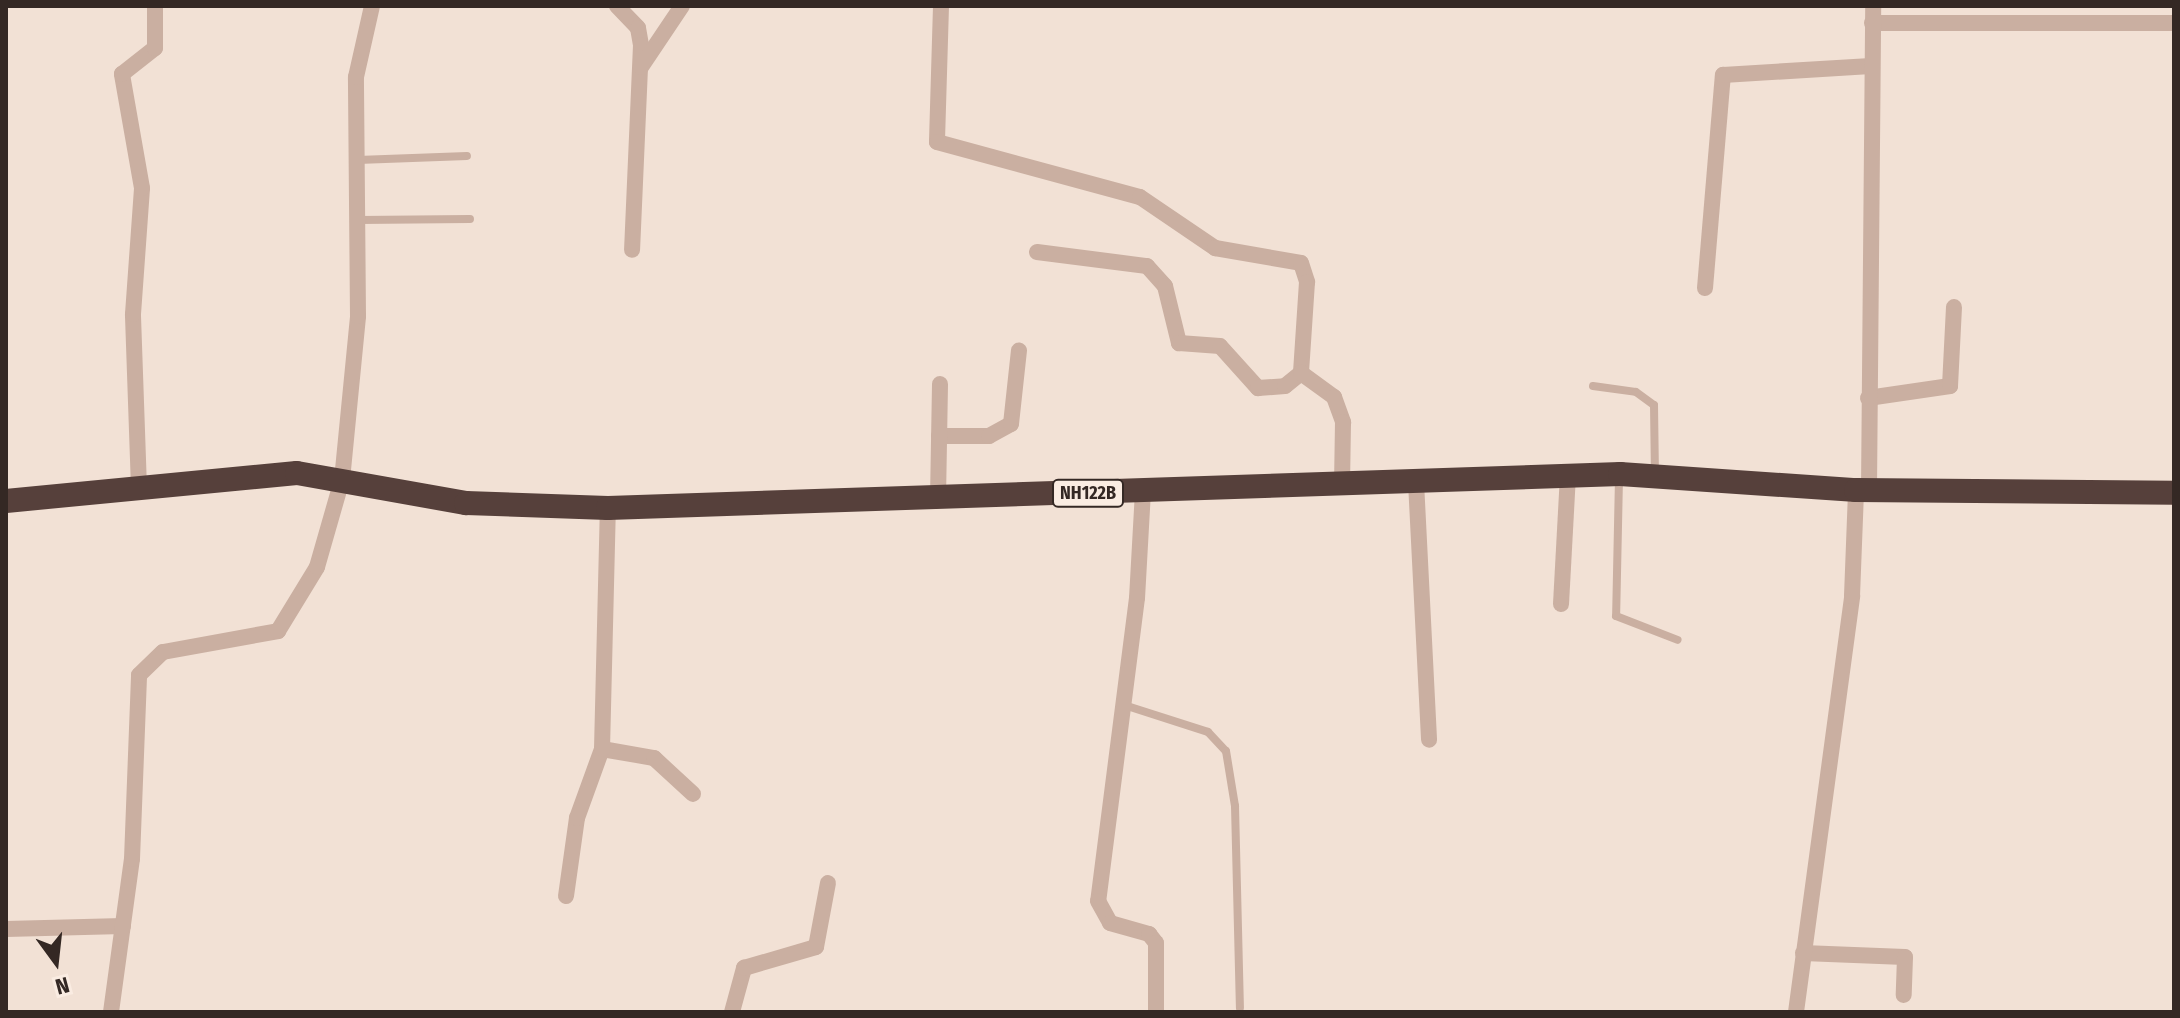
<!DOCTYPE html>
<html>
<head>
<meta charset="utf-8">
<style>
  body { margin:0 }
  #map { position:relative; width:2180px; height:1018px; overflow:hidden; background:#f2e1d5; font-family:"Fira Sans Condensed",sans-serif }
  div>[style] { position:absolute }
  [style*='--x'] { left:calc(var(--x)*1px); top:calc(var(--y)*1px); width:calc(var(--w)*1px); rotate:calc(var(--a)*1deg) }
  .lane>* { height:8px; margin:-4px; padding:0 4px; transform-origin:4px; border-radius:4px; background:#caafa1 }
  .street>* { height:16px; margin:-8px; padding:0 8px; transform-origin:8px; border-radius:8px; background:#caafa1 }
  .highway>* { height:24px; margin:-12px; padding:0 12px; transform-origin:12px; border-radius:12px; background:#56403b }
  span { translate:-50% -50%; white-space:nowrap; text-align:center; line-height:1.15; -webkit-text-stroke:6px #faece2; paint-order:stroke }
  .shield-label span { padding:2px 6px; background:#faece2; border:2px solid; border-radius:6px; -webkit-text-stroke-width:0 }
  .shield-label { font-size:18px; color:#342824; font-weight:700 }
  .frame { position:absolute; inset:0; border:8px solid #342824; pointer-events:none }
  .north { position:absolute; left:16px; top:922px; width:80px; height:80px; -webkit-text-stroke:6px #faece2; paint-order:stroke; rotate:165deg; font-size:22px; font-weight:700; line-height:32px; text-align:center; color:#342824 }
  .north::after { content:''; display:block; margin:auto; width:28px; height:36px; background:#342824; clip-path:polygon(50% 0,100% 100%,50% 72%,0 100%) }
</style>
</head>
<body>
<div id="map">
  <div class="lane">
    <i style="--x:358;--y:160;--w:109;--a:-2.1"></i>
    <i style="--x:359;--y:220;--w:111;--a:-0.5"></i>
    <i style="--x:1593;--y:386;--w:43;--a:7.9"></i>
    <i style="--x:1636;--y:392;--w:22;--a:36"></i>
    <i style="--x:1654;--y:405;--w:69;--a:89.2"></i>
    <i style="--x:1619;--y:478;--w:138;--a:91.2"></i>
    <i style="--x:1616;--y:616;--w:66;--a:21.2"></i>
    <i style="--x:1124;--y:705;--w:88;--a:17.8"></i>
    <i style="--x:1208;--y:732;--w:26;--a:47"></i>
    <i style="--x:1226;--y:751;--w:56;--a:80.7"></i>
    <i style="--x:1235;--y:806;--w:202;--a:88.6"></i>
  </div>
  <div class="street">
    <i style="--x:617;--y:6;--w:30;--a:46"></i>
    <i style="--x:638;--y:28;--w:17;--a:80"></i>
    <i style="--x:641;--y:45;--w:205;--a:92.5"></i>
    <i style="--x:941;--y:6;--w:136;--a:91.7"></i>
    <i style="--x:937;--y:142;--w:210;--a:15.2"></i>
    <i style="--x:1140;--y:197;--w:91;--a:34.2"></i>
    <i style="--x:1215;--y:248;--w:87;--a:9.9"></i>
    <i style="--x:1301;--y:263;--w:20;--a:72"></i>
    <i style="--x:1307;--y:282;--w:91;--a:93.8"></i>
    <i style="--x:1872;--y:23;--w:302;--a:0"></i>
    <i style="--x:641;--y:67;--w:73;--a:-56.1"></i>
    <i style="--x:1037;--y:252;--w:111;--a:7.3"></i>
    <i style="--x:1147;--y:266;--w:27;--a:48"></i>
    <i style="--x:1165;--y:286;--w:59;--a:76.2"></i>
    <i style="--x:1179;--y:343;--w:41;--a:4.2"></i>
    <i style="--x:1220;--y:346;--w:57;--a:47.9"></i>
    <i style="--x:1258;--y:388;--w:27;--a:-4"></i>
    <i style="--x:1285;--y:386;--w:21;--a:-39"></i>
    <i style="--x:1301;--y:373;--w:41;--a:36"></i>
    <i style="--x:1334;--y:397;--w:27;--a:70"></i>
    <i style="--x:1343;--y:422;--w:64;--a:90.9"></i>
    <i style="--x:1705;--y:288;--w:214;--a:-85.2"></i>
    <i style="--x:1723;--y:75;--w:148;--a:-3.5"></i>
    <i style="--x:1868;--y:398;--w:83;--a:-8.3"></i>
    <i style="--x:1950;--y:386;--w:79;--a:-87.1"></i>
    <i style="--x:939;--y:436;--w:50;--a:0"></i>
    <i style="--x:989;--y:436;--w:25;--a:-29"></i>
    <i style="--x:1011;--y:424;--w:74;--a:-83.8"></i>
    <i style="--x:1416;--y:482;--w:258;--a:87.1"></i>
    <i style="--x:139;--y:488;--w:174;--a:-92"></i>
    <i style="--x:133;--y:314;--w:126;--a:-85.9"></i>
    <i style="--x:142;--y:188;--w:116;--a:-100"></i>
    <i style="--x:122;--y:74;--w:42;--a:-38.2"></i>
    <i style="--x:155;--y:48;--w:42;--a:-90"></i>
    <i style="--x:1869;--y:489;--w:483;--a:-89.5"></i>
    <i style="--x:1143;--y:491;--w:107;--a:93.2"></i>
    <i style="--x:1137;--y:598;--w:305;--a:97.3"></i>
    <i style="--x:1098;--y:901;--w:25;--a:61"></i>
    <i style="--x:1110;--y:923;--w:41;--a:15.8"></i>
    <i style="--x:1149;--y:934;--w:11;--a:52"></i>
    <i style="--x:1156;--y:943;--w:69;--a:90"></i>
    <i style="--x:938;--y:499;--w:115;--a:-89"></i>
    <i style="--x:1561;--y:604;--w:128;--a:-86.9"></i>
    <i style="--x:602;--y:749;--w:53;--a:9.8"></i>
    <i style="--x:654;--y:758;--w:53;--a:42.7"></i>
    <i style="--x:566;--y:896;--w:79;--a:-82"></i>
    <i style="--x:577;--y:818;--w:73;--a:-70.1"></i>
    <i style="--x:602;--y:749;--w:241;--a:-88.6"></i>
    <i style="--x:6;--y:929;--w:117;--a:-1.5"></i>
    <i style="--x:1803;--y:953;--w:102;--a:2.2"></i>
    <i style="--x:1905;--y:957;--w:38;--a:92"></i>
    <i style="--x:111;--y:1012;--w:154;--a:-82.2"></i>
    <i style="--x:132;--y:859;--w:184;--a:-87.8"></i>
    <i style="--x:139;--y:675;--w:33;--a:-44"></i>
    <i style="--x:163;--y:652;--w:117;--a:-10.3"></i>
    <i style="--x:278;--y:631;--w:75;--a:-58.6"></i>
    <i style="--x:317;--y:567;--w:91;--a:-74"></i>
    <i style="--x:342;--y:480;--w:165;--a:-84.4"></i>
    <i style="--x:358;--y:316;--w:239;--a:-90.5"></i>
    <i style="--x:356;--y:77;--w:73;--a:-77.3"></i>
    <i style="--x:732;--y:1012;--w:46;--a:-74.7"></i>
    <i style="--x:744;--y:968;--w:75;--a:-16.3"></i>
    <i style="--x:816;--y:947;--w:65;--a:-79.4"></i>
    <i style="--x:1796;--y:1012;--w:420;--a:-82.3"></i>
    <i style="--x:1852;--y:596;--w:106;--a:-87.8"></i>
  </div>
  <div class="highway">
    <i style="--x:6;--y:501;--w:292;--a:-5.5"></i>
    <i style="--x:297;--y:473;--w:172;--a:10.1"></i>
    <i style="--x:466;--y:503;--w:142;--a:2"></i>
    <i style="--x:608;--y:508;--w:1013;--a:-1.92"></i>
    <i style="--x:1620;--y:474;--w:237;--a:3.9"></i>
    <i style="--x:1856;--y:490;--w:318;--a:0.5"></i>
  </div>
  <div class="shield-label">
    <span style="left:1088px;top:493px">NH122B</span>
  </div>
  <div class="frame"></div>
  <div class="north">N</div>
</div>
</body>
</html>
